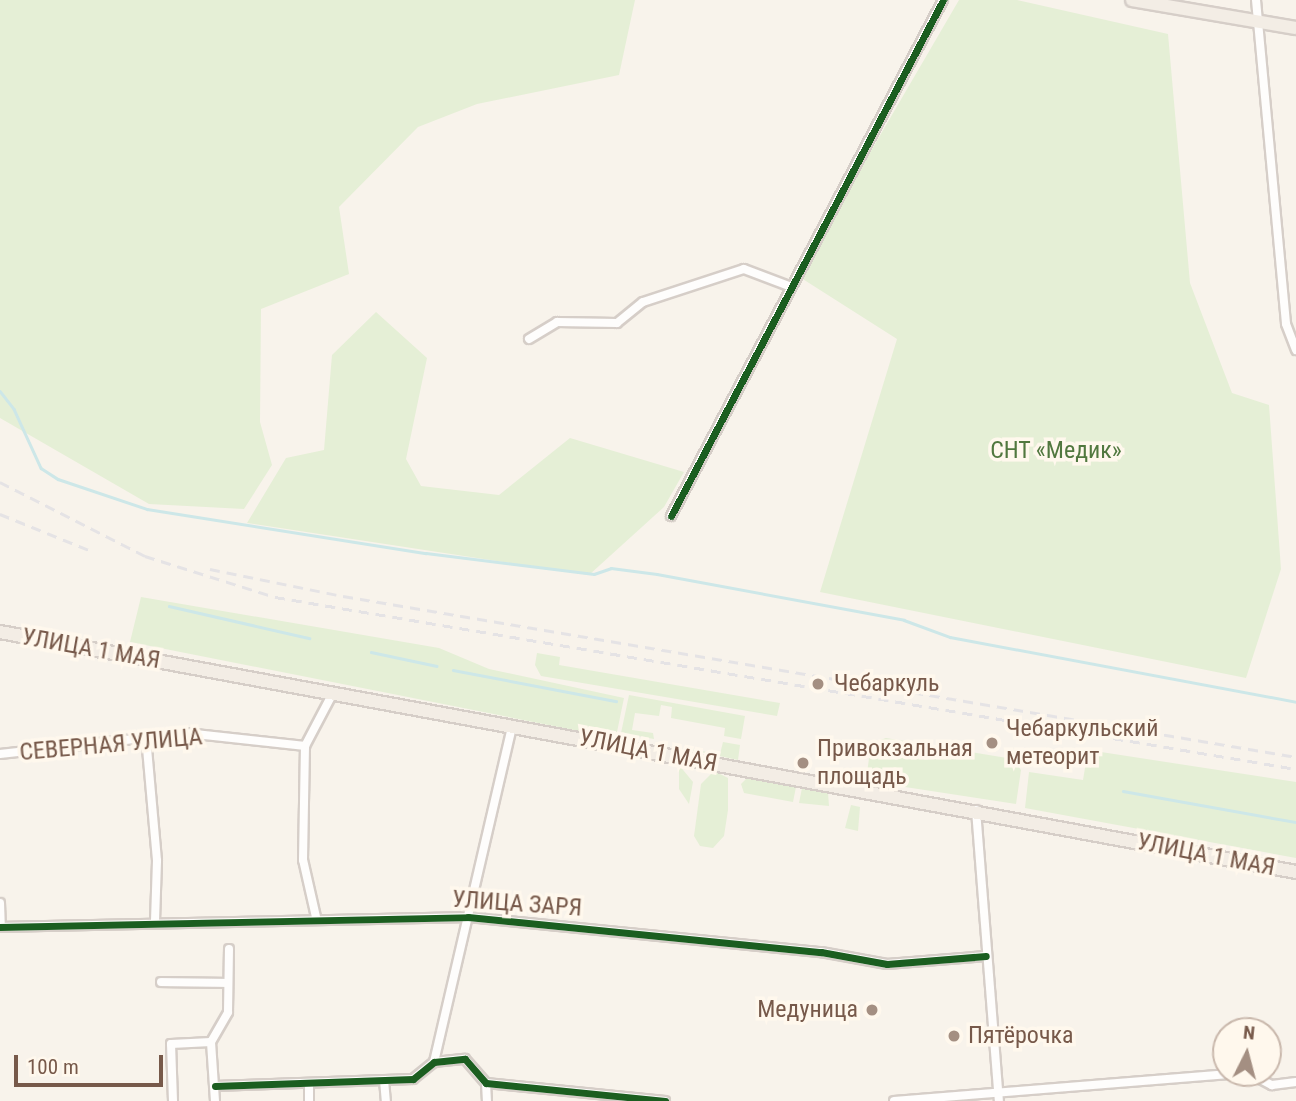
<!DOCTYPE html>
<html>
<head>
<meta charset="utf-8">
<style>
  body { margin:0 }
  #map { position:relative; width:1296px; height:1101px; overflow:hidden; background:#f8f3eb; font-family:"Roboto Condensed",sans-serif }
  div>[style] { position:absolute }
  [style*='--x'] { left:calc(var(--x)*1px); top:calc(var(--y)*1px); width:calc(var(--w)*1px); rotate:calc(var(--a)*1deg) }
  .green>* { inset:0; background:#e5efd6 }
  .stream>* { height:2.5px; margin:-1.25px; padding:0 1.25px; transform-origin:1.25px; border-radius:1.25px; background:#cde7e8 }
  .roads { filter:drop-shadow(2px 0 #d6cec8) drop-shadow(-2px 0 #d6cec8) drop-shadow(0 2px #d6cec8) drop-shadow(0 -2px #d6cec8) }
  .street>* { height:8px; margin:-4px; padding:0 4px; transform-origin:4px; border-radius:4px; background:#fefdfc }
  .primary>* { height:12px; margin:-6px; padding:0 6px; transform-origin:6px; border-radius:6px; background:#f3ede5 }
  .rail>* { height:2.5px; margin-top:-1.25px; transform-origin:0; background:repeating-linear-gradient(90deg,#e5e3e5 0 10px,transparent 0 17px) }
  .cycleway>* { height:7px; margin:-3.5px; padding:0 3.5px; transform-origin:3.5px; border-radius:3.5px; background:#1b5e20 }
  .dots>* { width:19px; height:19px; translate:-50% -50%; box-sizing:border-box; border:4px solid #fff8ed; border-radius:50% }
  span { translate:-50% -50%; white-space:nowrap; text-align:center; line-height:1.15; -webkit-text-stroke:7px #fff8ed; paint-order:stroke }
  .park-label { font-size:24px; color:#51783f }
  .street-label { font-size:24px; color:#77594a }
  .poi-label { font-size:24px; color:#77594a }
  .left { translate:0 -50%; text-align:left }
  .right { translate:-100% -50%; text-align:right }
  .north { position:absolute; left:1212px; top:1017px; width:70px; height:70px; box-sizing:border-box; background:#fff8ed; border:2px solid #c9b8ac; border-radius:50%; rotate:6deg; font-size:19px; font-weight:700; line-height:28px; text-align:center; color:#77594a }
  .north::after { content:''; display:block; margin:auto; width:24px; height:32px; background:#a48f82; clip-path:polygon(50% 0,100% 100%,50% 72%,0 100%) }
  .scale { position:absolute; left:14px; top:1055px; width:149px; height:32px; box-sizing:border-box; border:4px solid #77594a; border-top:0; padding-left:9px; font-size:21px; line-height:24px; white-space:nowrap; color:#77594a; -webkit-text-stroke:5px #fff8ed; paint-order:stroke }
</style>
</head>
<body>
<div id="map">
  <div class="green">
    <i style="clip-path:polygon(0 0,635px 0,619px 75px,477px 104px,418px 127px,339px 207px,349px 274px,261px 309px,260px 422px,272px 465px,244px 509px,149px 504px,0 418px)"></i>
    <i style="clip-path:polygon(959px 0,1017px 0,1168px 34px,1190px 283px,1232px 393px,1269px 405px,1281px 569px,1246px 678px,820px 592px,897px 339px,798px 276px)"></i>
    <i style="clip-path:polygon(376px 312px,427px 358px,406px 459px,421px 486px,499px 495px,570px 438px,684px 472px,664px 507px,589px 575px,247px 523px,286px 458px,324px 450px,332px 355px)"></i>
    <i style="clip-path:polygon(141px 597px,439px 648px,489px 669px,624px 698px,617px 732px,604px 736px,130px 642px)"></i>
    <i style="clip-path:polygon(537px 653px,560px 657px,559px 665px,780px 703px,777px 716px,541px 676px,535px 665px)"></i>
    <i style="clip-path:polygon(629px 695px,745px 716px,741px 739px,724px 736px,725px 728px,671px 718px,672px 707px,661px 705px,659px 716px,635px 713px,632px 730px,653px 733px,654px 739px,621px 733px)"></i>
    <i style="clip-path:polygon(886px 738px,1013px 759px,1021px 770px,1016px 804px,866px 781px,871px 743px)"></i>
    <i style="clip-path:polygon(723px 742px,740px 745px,738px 760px,682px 748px,720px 754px)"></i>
    <i style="clip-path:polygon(1088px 750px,1296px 782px,1296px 858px,1025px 808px,1029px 772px,1083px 780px)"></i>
    <i style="clip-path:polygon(679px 765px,693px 782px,689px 804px,679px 789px)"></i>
    <i style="clip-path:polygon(714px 771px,728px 778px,728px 810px,724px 836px,713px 848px,700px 846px,694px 836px,701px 784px)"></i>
    <i style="clip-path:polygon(747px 778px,796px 787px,793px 802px,744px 793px,741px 784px)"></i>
    <i style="clip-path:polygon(802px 788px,828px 793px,829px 806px,799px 803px)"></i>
    <i style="clip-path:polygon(851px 805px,860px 807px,858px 831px,845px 828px)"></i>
  </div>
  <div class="stream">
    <i style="--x:0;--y:391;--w:23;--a:52"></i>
    <i style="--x:14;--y:409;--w:65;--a:65.4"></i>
    <i style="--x:41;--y:468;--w:20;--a:33"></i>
    <i style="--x:58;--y:479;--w:94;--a:18.6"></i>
    <i style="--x:147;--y:509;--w:282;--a:9"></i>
    <i style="--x:426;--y:553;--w:169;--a:7.1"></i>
    <i style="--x:594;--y:574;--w:18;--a:-19"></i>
    <i style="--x:611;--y:568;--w:46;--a:7.4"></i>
    <i style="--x:657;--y:574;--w:251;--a:10.5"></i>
    <i style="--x:904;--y:620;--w:49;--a:20.3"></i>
    <i style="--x:950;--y:637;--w:352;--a:10.6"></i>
    <i style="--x:169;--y:606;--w:144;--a:12.9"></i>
    <i style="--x:371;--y:652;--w:67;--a:12"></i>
    <i style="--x:453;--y:670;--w:166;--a:10.8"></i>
    <i style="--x:1123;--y:791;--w:176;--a:10.2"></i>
  </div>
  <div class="roads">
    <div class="street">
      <i style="--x:1256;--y:0;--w:325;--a:84.7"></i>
      <i style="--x:1286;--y:324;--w:28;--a:69"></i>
      <i style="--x:529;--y:339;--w:33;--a:-31"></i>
      <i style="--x:557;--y:322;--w:60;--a:1"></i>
      <i style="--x:617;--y:323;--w:33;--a:-39"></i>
      <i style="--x:643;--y:302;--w:106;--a:-18.1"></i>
      <i style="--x:744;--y:269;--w:48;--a:20.7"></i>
      <i style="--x:671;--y:516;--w:583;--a:-62.2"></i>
      <i style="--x:146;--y:737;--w:124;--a:84.9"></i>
      <i style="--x:157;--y:861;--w:60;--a:91.9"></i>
      <i style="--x:0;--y:754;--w:187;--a:-6.4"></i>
      <i style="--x:186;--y:733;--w:120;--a:6.2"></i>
      <i style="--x:976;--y:810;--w:292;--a:85.5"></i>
      <i style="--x:0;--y:903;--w:24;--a:88"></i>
      <i style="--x:316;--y:917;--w:58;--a:-102.8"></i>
      <i style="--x:303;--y:860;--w:114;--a:-89"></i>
      <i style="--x:305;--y:746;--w:60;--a:-62.2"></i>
      <i style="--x:0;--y:927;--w:468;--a:-1.2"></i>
      <i style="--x:468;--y:917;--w:355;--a:5.7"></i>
      <i style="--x:821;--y:952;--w:67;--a:10.3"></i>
      <i style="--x:887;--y:964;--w:99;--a:-4.6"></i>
      <i style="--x:161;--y:982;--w:67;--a:0.9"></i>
      <i style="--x:434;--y:1062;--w:345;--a:-76.9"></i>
      <i style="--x:1249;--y:1073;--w:26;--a:28"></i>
      <i style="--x:1272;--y:1085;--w:24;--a:-7"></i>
      <i style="--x:384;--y:1080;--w:21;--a:85"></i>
      <i style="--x:486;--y:1083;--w:18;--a:87"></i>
      <i style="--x:309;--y:1084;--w:17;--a:90"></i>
      <i style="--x:215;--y:1086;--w:198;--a:-2"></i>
      <i style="--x:413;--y:1079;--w:27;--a:-39"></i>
      <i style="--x:434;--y:1062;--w:31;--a:-6"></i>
      <i style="--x:465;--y:1059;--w:32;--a:49"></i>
      <i style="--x:486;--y:1083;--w:180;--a:5.7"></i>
      <i style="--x:173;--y:1101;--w:57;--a:-92"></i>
      <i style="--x:171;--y:1044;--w:40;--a:-2.9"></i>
      <i style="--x:215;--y:1101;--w:59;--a:-93.9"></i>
      <i style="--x:211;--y:1042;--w:34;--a:-60"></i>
      <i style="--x:228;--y:1012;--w:63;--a:-89.1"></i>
      <i style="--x:894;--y:1101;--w:352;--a:-4.6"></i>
    </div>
    <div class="primary">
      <i style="--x:1132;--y:0;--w:166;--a:9.7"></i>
      <i style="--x:0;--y:632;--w:1318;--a:10.49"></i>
    </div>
  </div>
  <div class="rail">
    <i style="--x:0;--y:482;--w:163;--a:27"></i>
    <i style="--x:145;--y:556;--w:136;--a:17.5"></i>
    <i style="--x:275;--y:597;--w:1035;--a:9.56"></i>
    <i style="--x:0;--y:514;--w:101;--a:22"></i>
    <i style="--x:210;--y:569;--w:136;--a:11.5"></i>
    <i style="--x:343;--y:596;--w:967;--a:9.59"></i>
  </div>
  <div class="cycleway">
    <i style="--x:671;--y:516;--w:583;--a:-62.2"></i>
    <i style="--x:0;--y:927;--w:468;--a:-1.2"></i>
    <i style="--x:468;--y:917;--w:355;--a:5.7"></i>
    <i style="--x:821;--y:952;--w:67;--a:10.3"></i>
    <i style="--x:887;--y:964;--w:99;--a:-4.6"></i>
    <i style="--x:215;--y:1086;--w:198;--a:-2"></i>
    <i style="--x:413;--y:1079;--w:27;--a:-39"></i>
    <i style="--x:434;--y:1062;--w:31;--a:-6"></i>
    <i style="--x:465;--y:1059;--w:32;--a:49"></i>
    <i style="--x:486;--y:1083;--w:180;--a:5.7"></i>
  </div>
  <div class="dots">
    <i style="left:818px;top:684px;background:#a48f82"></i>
    <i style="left:992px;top:743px;background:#a48f82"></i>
    <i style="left:803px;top:763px;background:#a48f82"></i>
    <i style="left:872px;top:1010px;background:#a48f82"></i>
    <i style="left:954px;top:1036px;background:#a48f82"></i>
  </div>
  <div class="park-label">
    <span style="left:1056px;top:451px">СНТ «Медик»</span>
  </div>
  <div class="street-label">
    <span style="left:91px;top:649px;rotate:10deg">УЛИЦА 1 МАЯ</span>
    <span style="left:111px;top:745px;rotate:-5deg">СЕВЕРНАЯ УЛИЦА</span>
    <span style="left:648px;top:751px;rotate:11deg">УЛИЦА 1 МАЯ</span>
    <span style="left:1206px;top:855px;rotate:11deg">УЛИЦА 1 МАЯ</span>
    <span style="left:517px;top:904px;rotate:4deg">УЛИЦА ЗАРЯ</span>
  </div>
  <div class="poi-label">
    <span class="left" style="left:834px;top:684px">Чебаркуль</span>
    <span class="left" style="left:1006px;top:743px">Чебаркульский<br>метеорит</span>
    <span class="left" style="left:817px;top:763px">Привокзальная<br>площадь</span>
    <span class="right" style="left:858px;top:1010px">Медуница</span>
    <span class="left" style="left:968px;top:1036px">Пятёрочка</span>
  </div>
  <div class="north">N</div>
  <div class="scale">100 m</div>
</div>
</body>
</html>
